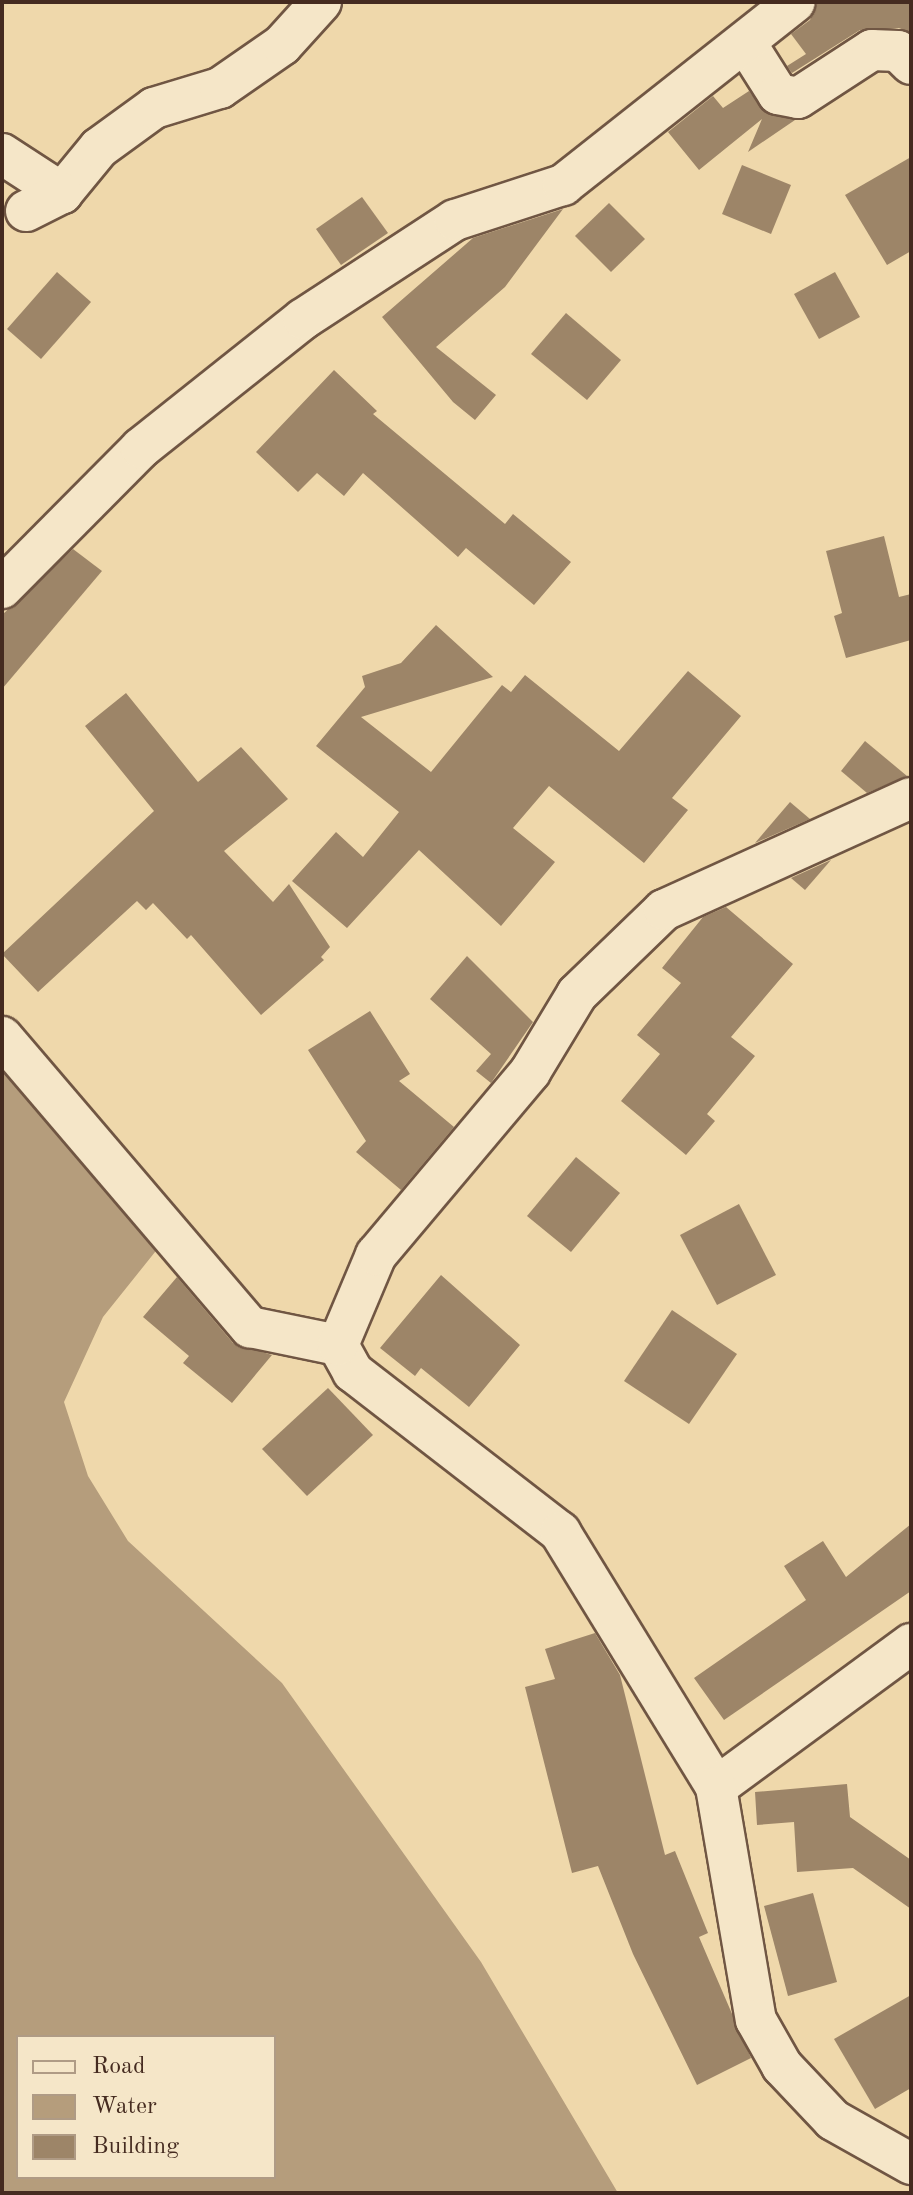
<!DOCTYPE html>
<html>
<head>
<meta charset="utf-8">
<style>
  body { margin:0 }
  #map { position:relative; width:913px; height:2195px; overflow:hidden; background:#efd8ab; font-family:"Old Standard TT",serif }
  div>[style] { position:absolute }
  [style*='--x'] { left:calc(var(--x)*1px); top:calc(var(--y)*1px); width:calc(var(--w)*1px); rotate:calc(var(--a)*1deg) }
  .water>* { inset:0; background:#b59d7c }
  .building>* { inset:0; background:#9d8568 }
  .roads { filter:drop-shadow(2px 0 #705643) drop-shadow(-2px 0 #705643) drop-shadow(0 2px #705643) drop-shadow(0 -2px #705643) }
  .minor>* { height:40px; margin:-20px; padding:0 20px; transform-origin:20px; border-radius:20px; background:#f5e6c8 }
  span { translate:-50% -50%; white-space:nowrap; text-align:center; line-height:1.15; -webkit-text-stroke:6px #f5e6c8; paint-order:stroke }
  .frame { position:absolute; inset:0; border:4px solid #452b20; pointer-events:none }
  .legend { position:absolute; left:16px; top:2035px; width:260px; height:144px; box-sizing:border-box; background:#f5e6c8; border:2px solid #af9b85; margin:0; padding:10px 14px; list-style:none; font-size:24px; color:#452b20 }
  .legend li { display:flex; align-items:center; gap:16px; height:40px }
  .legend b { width:40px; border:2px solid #af9b85 }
</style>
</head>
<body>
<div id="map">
  <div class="water">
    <i style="clip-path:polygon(evenodd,2px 1046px,163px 1242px,103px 1317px,64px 1402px,88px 1476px,128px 1541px,282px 1683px,481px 1962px,618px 2193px,2px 2193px,2px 1046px,18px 2037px,274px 2037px,274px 2177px,18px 2177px,18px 2037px)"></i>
  </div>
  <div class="building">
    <i style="clip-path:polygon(818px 2px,911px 2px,911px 33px,899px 28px,860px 30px,792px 73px,787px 66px,806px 54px,791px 34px,810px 20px)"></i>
    <i style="clip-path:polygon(749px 91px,766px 113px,795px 120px,748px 152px,762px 119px,699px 170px,668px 132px,713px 96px,723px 108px)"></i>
    <i style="clip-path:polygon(911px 157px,911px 251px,887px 265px,845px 195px)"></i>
    <i style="clip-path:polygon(742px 165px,791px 185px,771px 234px,722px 214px)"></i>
    <i style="clip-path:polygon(362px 197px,388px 233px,341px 265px,316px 229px)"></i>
    <i style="clip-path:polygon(609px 203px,645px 239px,611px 272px,575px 236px)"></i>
    <i style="clip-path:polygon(563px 209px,505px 287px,436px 347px,496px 395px,475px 420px,453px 402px,382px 317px,473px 238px)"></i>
    <i style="clip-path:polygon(57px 272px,91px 302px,41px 359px,7px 329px)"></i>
    <i style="clip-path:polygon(835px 272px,860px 317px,819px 339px,794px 294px)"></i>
    <i style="clip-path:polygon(566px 313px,621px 360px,587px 400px,531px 354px)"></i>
    <i style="clip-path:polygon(334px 370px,377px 411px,373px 414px,505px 524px,513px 514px,571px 562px,534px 605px,466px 548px,458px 557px,363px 473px,344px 496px,317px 473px,298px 492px,256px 452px)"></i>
    <i style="clip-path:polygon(884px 536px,899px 597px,911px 594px,911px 640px,846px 658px,834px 616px,842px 613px,826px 551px)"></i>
    <i style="clip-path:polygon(73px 549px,102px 571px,2px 689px,2px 615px)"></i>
    <i style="clip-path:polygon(436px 625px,493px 677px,361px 717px,431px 772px,502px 685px,511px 692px,525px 675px,619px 751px,688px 671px,741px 716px,672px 798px,688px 810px,644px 863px,549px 786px,513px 828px,555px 862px,501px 926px,419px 850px,347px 928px,292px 881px,336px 832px,363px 857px,399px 812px,316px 746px,365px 687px,362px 676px,401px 663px)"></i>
    <i style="clip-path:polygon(126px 693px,198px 782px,241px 747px,288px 799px,224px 851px,273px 902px,289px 884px,330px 947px,321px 957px,324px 960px,261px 1015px,191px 935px,187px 939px,153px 903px,146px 910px,137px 901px,38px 992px,2px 954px,154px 811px,85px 726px)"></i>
    <i style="clip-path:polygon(865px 741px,907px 776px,867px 793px,841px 771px)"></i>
    <i style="clip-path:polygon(790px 802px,810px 819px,755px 843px)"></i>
    <i style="clip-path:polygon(831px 860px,805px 890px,791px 878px)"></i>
    <i style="clip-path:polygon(726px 907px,793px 964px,731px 1037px,755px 1056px,707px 1114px,715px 1121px,686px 1155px,621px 1101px,660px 1054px,637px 1035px,681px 983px,662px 968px,703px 917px)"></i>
    <i style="clip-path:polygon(467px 956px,533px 1022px,491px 1083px,476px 1071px,491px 1054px,430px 999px)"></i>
    <i style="clip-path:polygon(370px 1011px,410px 1074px,399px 1081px,454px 1127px,401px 1190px,356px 1152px,366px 1141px,308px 1050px)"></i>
    <i style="clip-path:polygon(576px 1157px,620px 1193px,571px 1252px,527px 1216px)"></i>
    <i style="clip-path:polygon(739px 1204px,776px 1275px,717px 1305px,680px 1235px)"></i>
    <i style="clip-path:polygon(441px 1275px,520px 1345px,469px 1407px,421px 1368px,415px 1376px,380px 1348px)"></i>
    <i style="clip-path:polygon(177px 1277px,233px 1343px,272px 1355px,232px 1403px,183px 1363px,189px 1356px,143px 1317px)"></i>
    <i style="clip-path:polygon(672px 1310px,737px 1354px,689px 1424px,624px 1381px)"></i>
    <i style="clip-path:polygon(328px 1388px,373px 1435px,307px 1496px,262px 1449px)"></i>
    <i style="clip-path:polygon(911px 1524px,911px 1591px,724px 1720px,694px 1678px,806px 1600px,784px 1566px,823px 1541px,846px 1577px)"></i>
    <i style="clip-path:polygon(595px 1633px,620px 1675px,665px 1855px,675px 1851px,708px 1933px,699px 1937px,751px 2058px,697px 2085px,633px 1954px,598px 1866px,572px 1873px,525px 1687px,555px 1679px,545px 1649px)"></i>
    <i style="clip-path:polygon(847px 1784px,850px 1817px,911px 1860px,911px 1909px,853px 1868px,797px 1872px,794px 1822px,757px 1825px,755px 1792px)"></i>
    <i style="clip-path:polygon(813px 1893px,837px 1982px,788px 1996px,764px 1906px)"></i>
    <i style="clip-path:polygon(911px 1995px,911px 2088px,875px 2109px,834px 2039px)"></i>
  </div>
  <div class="roads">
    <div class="minor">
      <i style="--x:747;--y:45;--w:58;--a:57.7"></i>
      <i style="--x:778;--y:94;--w:20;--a:11"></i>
      <i style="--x:798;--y:98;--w:88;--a:-33"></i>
      <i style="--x:872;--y:50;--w:26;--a:2"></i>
      <i style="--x:898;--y:51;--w:18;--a:45"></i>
      <i style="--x:2;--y:154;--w:72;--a:33"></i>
      <i style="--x:62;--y:193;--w:58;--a:-50.6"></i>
      <i style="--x:99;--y:148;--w:68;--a:-36"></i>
      <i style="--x:154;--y:108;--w:69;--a:-16.9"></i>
      <i style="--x:220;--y:88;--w:75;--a:-34.7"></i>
      <i style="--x:282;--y:45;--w:58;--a:-47.8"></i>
      <i style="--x:26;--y:211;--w:40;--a:-26.6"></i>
      <i style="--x:2;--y:588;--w:197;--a:-45.2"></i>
      <i style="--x:141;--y:448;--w:207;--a:-38.5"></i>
      <i style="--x:303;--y:319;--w:181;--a:-33.1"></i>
      <i style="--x:455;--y:220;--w:114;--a:-18"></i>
      <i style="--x:563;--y:185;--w:295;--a:-38.3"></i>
      <i style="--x:2;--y:1037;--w:382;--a:49.5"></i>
      <i style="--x:250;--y:1327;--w:90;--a:11.6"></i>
      <i style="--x:338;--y:1345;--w:31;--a:61"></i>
      <i style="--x:353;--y:1372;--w:262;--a:37.7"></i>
      <i style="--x:560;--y:1532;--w:299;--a:58.5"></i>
      <i style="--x:338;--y:1345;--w:98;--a:-67.1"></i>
      <i style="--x:376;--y:1255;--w:239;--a:-49.9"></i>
      <i style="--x:530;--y:1072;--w:91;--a:-58.9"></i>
      <i style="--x:577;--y:994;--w:121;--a:-44"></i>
      <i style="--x:664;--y:910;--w:271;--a:-24.4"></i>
      <i style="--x:911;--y:1644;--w:242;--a:143.7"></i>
      <i style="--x:716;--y:1787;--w:236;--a:80.3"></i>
      <i style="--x:756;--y:2020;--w:53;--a:60.5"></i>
      <i style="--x:782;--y:2066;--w:74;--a:46.6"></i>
      <i style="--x:833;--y:2120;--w:90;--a:29.4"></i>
    </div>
  </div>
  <div class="frame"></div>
  <ul class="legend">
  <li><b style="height:10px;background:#f5e6c8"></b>Road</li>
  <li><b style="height:22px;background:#b59d7c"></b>Water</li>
  <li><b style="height:22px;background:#9d8568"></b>Building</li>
  </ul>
</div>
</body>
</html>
